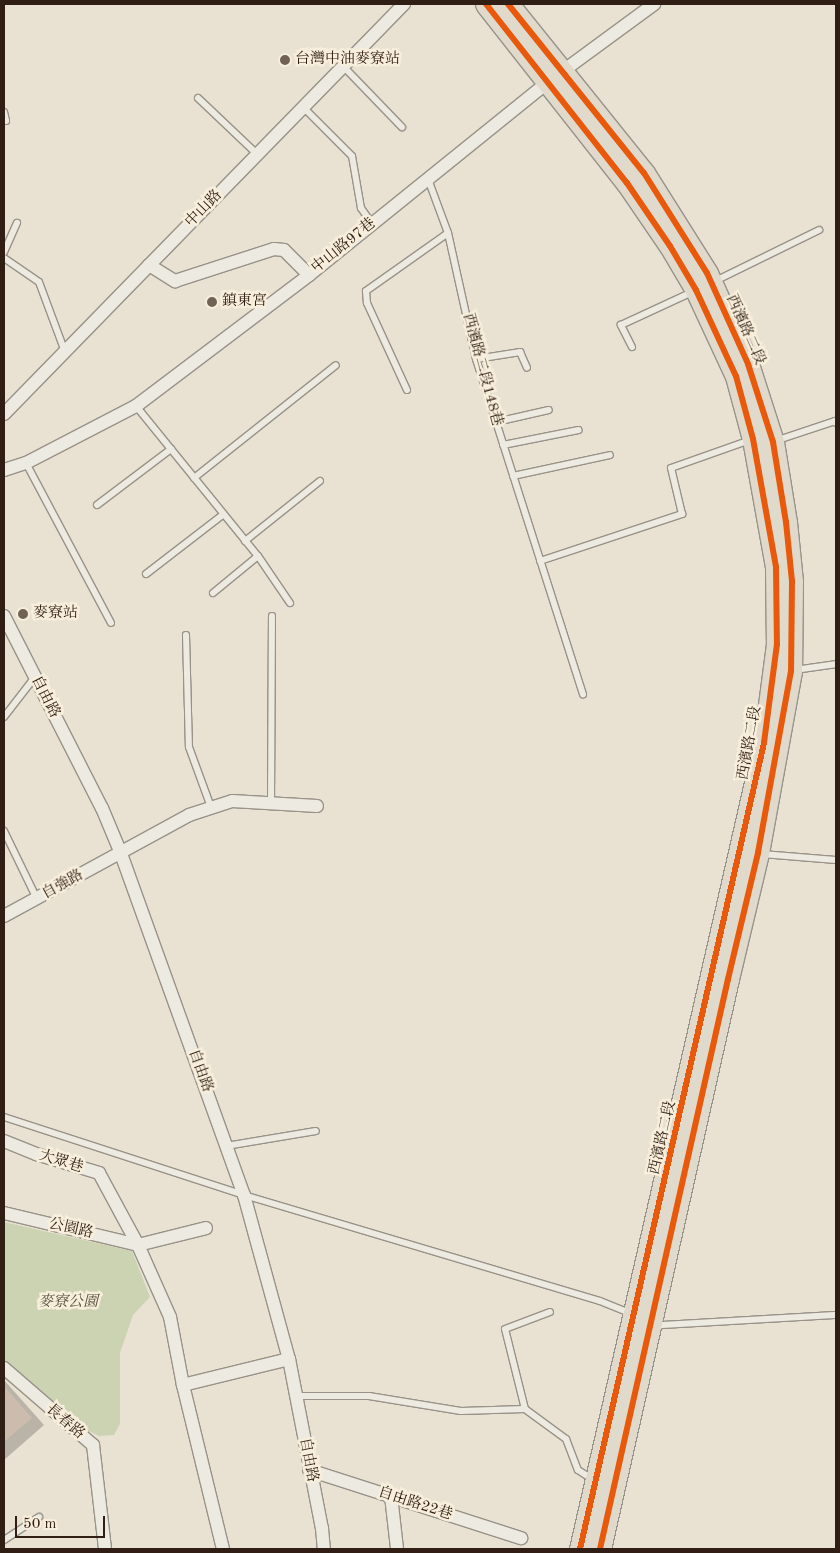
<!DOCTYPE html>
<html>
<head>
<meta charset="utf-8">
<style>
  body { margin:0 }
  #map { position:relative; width:840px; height:1553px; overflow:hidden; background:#e9e2d2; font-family:"Old Standard TT","Noto Serif TC",serif }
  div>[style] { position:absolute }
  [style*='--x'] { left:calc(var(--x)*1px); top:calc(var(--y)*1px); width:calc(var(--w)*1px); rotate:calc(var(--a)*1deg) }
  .green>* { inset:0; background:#ccd3b3 }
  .shadow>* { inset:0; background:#0003 }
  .building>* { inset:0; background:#cbbcae }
  .roads { filter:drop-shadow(1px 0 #989288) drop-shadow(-1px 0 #989288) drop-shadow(0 1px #989288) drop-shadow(0 -1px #989288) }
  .service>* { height:6px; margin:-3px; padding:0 3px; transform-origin:3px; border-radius:3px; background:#edeae1 }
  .minor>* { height:12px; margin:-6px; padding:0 6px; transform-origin:6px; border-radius:6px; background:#edeae1 }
  .primary>* { height:21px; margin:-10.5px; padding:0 10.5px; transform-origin:10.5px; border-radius:10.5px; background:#e0dacc }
  .cycleway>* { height:6px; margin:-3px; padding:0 3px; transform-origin:3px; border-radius:3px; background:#e8590c }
  .dots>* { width:14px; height:14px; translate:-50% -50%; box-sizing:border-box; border:2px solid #f7efdb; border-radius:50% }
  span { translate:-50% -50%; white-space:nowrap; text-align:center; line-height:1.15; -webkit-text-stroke:5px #f7efdb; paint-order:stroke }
  .poi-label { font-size:15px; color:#301d13 }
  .left { translate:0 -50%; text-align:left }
  .street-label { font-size:15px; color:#301d13 }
  .park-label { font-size:15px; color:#58503c; font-style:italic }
  .frame { position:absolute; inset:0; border:5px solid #301d13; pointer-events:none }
  .scale { position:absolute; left:15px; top:1516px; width:90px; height:22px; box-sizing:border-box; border:2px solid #301d13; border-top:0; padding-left:6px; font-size:15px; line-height:18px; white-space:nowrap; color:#301d13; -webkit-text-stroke:4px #f7efdb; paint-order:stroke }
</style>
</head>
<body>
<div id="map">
  <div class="green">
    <i style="clip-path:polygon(4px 1222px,132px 1251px,150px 1297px,133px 1315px,120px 1353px,120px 1424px,114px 1435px,99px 1436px,85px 1429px,4px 1361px)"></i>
  </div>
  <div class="shadow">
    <i style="clip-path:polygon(4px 1380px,44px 1425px,4px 1460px)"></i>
  </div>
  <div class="building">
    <i style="clip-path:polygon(4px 1386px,32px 1418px,4px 1442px)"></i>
  </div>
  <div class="roads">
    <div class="service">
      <i style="--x:343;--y:66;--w:85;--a:46"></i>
      <i style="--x:198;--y:98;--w:81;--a:43.5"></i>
      <i style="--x:303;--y:107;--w:69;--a:45"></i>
      <i style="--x:352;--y:156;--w:53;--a:80.2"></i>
      <i style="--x:361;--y:208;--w:19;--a:55"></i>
      <i style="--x:4;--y:112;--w:9;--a:77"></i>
      <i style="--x:6;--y:121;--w:2;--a:180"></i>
      <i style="--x:428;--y:179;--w:58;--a:69.7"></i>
      <i style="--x:448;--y:233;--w:129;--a:77.5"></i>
      <i style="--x:476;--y:359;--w:352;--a:72.3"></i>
      <i style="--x:4;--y:252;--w:32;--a:-66"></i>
      <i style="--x:4;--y:258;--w:42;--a:34.4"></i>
      <i style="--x:39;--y:282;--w:75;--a:69.6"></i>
      <i style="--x:715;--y:281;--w:116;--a:-26.1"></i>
      <i style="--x:632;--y:347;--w:25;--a:-117"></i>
      <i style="--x:621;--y:325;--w:78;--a:-24.9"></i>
      <i style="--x:476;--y:359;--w:45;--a:-9"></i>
      <i style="--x:520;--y:352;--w:17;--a:66"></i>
      <i style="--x:407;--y:390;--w:96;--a:-114.7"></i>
      <i style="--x:367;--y:303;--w:12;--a:-95"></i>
      <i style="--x:366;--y:291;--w:100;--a:-35.3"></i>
      <i style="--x:136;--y:406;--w:193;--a:50.9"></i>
      <i style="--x:258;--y:556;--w:57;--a:55.8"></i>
      <i style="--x:496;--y:422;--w:54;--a:-12.8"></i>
      <i style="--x:775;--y:441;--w:63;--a:-18.4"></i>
      <i style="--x:835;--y:421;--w:2;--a:63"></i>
      <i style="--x:503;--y:445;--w:77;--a:-11.2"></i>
      <i style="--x:26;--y:463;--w:181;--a:62"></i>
      <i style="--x:513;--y:476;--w:99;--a:-12.2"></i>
      <i style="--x:194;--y:478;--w:181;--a:-38.5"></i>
      <i style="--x:97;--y:505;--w:93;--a:-37.1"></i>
      <i style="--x:245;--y:541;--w:96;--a:-38.7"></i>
      <i style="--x:540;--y:561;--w:150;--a:-18.3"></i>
      <i style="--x:682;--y:514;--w:47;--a:-103.4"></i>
      <i style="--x:671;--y:468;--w:84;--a:-19.5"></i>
      <i style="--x:146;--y:574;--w:98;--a:-37.6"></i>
      <i style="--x:213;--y:593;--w:58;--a:-39.4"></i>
      <i style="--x:186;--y:635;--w:112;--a:88.5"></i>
      <i style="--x:189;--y:747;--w:64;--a:69.9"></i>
      <i style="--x:794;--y:670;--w:42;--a:-8.1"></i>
      <i style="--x:4;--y:717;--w:51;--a:-52.2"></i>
      <i style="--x:271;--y:803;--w:187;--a:-89.7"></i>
      <i style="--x:4;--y:831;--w:76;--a:64.1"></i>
      <i style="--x:762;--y:854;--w:74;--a:4.6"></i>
      <i style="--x:4;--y:1117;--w:252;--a:18"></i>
      <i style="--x:244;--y:1195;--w:371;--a:16.6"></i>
      <i style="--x:600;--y:1301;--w:32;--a:22"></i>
      <i style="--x:226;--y:1146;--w:91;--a:-9.5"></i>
      <i style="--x:653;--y:1322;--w:9;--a:21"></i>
      <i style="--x:661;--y:1325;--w:175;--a:-3.3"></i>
      <i style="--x:296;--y:1396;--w:73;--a:0"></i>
      <i style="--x:369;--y:1396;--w:93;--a:9.3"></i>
      <i style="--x:461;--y:1411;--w:64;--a:-1.8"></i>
      <i style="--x:525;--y:1409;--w:82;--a:-104"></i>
      <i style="--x:505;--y:1329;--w:48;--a:-20.7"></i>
      <i style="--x:525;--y:1409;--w:51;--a:36.2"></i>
      <i style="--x:566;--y:1439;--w:33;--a:69"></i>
      <i style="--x:578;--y:1470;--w:17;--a:33"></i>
      <i style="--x:4;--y:1540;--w:42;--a:-33.3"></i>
    </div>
    <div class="minor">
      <i style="--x:149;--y:265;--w:31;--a:32"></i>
      <i style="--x:175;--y:281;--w:104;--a:-17.9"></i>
      <i style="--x:274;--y:249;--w:10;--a:6"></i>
      <i style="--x:284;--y:250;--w:35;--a:45"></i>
      <i style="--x:4;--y:414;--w:573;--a:-45.71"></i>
      <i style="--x:4;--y:470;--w:23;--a:-18"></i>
      <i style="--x:26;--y:463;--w:124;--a:-27.4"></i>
      <i style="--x:136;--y:406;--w:217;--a:-37.1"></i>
      <i style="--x:309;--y:275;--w:307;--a:-38.9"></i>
      <i style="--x:548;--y:82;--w:132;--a:-36.3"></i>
      <i style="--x:4;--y:616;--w:216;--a:63"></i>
      <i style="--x:102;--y:808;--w:47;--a:67.3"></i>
      <i style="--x:120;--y:851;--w:366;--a:70.2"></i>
      <i style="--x:244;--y:1195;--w:170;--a:74.7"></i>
      <i style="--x:289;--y:1359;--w:172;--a:79"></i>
      <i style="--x:322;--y:1528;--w:21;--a:85"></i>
      <i style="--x:4;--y:916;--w:211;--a:-28.6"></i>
      <i style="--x:189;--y:815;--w:45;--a:-18"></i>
      <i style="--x:232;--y:801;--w:85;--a:3.4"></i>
      <i style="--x:4;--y:1141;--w:35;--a:22"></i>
      <i style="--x:36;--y:1154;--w:66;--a:16.8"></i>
      <i style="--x:99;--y:1173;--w:82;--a:61.6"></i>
      <i style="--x:138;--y:1245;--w:79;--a:66"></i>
      <i style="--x:170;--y:1317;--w:69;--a:79.2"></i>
      <i style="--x:183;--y:1385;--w:169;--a:76.3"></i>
      <i style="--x:4;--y:1213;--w:138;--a:13.4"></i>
      <i style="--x:138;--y:1245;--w:70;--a:-14"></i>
      <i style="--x:4;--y:1368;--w:118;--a:40.9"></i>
      <i style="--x:93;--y:1445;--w:105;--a:83.4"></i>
      <i style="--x:183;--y:1385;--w:109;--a:-13.8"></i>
      <i style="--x:309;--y:1470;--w:223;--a:17.8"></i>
      <i style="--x:391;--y:1496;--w:53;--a:83.5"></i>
    </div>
    <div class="primary">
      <i style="--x:486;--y:4;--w:228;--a:51.8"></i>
      <i style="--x:627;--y:183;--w:76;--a:55.7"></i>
      <i style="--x:670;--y:246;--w:51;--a:59.4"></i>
      <i style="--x:696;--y:290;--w:95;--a:65.1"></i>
      <i style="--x:736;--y:376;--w:65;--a:74.9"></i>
      <i style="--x:753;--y:439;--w:130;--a:79.8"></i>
      <i style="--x:776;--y:567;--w:77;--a:89.3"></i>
      <i style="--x:777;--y:644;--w:100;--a:97.5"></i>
      <i style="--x:764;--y:743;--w:827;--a:102.86"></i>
      <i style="--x:508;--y:4;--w:217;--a:51.2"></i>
      <i style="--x:644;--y:173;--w:118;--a:57.8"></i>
      <i style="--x:707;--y:273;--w:100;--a:65.7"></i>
      <i style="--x:748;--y:364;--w:82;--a:72.2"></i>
      <i style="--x:773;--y:442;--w:81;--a:80.8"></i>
      <i style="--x:786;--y:522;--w:59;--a:84.2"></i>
      <i style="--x:792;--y:581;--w:90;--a:90.6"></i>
      <i style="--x:791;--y:671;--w:185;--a:100.3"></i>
      <i style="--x:758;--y:853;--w:130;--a:103.4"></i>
      <i style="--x:728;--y:979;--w:584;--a:102.66"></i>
    </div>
  </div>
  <div class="cycleway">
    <i style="--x:486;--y:4;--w:228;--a:51.8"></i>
    <i style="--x:627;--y:183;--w:76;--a:55.7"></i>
    <i style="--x:670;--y:246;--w:51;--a:59.4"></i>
    <i style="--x:696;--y:290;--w:95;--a:65.1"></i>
    <i style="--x:736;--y:376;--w:65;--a:74.9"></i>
    <i style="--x:753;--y:439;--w:130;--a:79.8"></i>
    <i style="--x:776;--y:567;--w:77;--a:89.3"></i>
    <i style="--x:777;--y:644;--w:100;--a:97.5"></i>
    <i style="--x:764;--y:743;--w:827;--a:102.86"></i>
    <i style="--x:508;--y:4;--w:217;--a:51.2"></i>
    <i style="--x:644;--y:173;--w:118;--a:57.8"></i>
    <i style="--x:707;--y:273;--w:100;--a:65.7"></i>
    <i style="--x:748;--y:364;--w:82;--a:72.2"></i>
    <i style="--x:773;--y:442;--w:81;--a:80.8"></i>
    <i style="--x:786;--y:522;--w:59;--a:84.2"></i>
    <i style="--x:792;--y:581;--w:90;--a:90.6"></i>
    <i style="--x:791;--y:671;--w:185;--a:100.3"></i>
    <i style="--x:758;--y:853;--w:130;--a:103.4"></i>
    <i style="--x:728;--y:979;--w:584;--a:102.66"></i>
  </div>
  <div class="dots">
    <i style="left:285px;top:60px;background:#716256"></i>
    <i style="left:212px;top:302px;background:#716256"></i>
    <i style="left:23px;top:614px;background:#716256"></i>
  </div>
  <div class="poi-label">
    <span class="left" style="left:295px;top:60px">台灣中油麥寮站</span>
    <span class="left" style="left:222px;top:302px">鎮東宮</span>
    <span class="left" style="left:33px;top:614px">麥寮站</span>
  </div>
  <div class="street-label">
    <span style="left:204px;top:209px;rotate:-46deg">中山路</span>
    <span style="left:344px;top:246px;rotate:-39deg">中山路97巷</span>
    <span style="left:745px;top:330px;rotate:66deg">西濱路二段</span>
    <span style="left:482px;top:370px;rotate:75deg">西濱路二段148巷</span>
    <span style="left:45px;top:697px;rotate:63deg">自由路</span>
    <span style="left:750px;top:743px;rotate:-80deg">西濱路二段</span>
    <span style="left:63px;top:885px;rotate:-29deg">自強路</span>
    <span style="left:200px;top:1071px;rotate:70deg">自由路</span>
    <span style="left:663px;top:1138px;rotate:-77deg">西濱路二段</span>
    <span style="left:61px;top:1162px;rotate:17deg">大眾巷</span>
    <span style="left:71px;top:1229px;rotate:13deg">公園路</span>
    <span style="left:65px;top:1422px;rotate:40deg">長春路</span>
    <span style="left:308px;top:1460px;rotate:79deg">自由路</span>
    <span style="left:415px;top:1504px;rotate:18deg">自由路22巷</span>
  </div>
  <div class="park-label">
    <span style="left:68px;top:1303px">麥寮公園</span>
  </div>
  <div class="frame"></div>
  <div class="scale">50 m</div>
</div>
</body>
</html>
